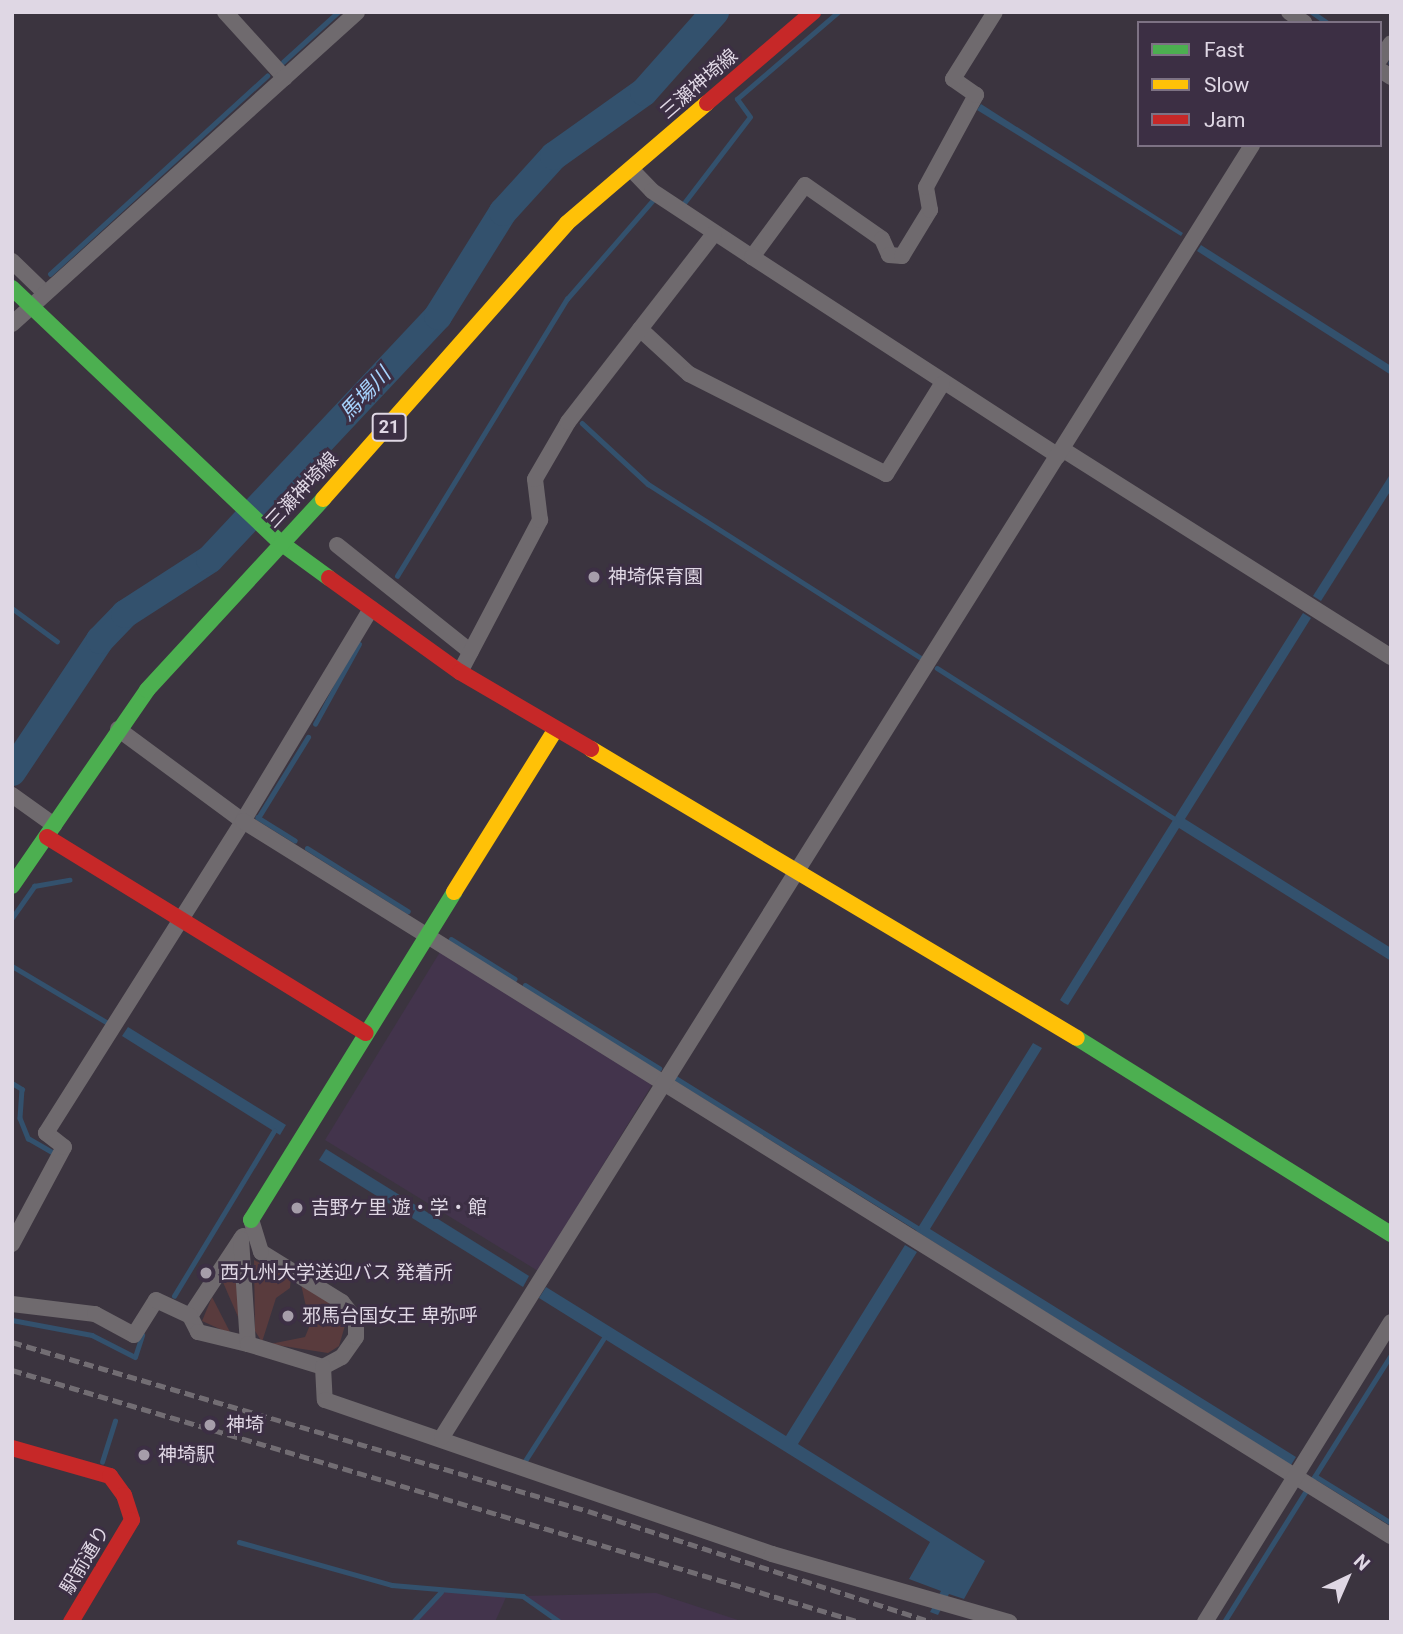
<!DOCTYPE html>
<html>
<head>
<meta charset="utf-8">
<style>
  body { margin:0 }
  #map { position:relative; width:1403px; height:1634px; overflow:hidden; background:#3b343f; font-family:Roboto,"Noto Sans JP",sans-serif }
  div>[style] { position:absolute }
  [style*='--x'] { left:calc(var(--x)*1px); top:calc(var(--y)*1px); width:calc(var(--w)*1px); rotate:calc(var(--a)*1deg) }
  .built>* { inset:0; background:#43344c }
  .green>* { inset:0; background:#593b3d }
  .water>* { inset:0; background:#33516d }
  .stream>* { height:4.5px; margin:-2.25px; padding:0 2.25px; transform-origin:2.25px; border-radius:2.25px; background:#33516d }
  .river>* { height:28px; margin:-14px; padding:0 14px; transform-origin:14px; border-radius:14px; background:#33516d }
  .street>* { height:16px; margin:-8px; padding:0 8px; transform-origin:8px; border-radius:8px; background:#6f6a6e }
  .fast>* { height:16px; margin:-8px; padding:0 8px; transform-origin:8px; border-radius:8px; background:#4caf50 }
  .slow>* { height:16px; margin:-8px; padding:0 8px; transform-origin:8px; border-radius:8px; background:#ffc107 }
  .jam>* { height:16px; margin:-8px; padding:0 8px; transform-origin:8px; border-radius:8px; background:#c62828 }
  .rail>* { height:4.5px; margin-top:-2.25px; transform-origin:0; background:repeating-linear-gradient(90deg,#726d73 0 10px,transparent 0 15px) }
  .dots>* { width:19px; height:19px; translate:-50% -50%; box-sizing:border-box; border:4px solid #3c2f44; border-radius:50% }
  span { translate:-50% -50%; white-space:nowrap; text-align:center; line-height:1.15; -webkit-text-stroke:6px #3c2f44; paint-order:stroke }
  .shield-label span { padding:2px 5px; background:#3c2f44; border:2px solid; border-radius:5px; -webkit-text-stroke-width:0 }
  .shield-label { font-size:18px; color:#dfd7e4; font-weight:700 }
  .street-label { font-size:19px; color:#dfd7e4 }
  .poi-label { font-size:19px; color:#dfd7e4 }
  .left { translate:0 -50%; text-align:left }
  .water-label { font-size:21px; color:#a7d4fe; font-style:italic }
  .frame { position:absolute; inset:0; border:14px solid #dfd7e4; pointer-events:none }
  .legend { position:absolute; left:1137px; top:21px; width:245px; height:126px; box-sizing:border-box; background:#3c2f44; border:2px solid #7d7284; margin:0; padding:9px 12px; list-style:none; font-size:21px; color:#dfd7e4 }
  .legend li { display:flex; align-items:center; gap:14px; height:35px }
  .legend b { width:35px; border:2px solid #7d7284 }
  .north { position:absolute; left:1312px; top:1543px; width:70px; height:70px; -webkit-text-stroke:5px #3c2f44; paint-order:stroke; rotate:44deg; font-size:19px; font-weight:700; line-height:28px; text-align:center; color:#dfd7e4 }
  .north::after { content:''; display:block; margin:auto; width:24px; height:32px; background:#dfd7e4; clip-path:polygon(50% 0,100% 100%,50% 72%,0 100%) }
</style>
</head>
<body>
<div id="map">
  <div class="built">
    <i style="clip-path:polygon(440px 952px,653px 1083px,538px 1271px,325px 1140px)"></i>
    <i style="clip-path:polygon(441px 1591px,507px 1595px,495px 1622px,413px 1622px)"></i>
    <i style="clip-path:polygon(656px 1593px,744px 1622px,560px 1622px,523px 1596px)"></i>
  </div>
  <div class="green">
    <i style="clip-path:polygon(238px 1253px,242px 1326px,222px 1280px)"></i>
    <i style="clip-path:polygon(254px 1260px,291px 1278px,290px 1288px,276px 1298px,262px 1342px,255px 1331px)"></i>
    <i style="clip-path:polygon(301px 1284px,337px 1308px,346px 1322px,339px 1346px,328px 1353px,270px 1344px,305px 1337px,310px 1325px)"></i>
    <i style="clip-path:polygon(212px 1297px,231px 1334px,202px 1321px)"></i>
  </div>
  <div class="water">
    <i style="clip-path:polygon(981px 104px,1183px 233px,1181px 236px,977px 110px)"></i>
    <i style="clip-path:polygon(1201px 245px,1391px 366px,1391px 375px,1197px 251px)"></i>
    <i style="clip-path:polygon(1391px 473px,1391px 490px,1321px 601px,1313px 596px)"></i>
    <i style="clip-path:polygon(1303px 613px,1311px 618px,1185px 819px,1391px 948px,1391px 961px,1179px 828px,1068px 1005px,1064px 1003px,1060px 1000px)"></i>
    <i style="clip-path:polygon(128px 1027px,286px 1125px,280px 1135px,122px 1036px)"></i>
    <i style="clip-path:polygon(1033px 1043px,1042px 1048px,930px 1229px,1296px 1457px,1291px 1465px,916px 1231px)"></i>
    <i style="clip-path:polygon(326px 1149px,529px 1276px,523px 1287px,319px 1160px)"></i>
    <i style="clip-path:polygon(905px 1245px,917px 1252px,798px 1444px,985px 1561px,964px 1599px,949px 1594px,938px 1615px,930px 1612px,941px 1591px,909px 1579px,930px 1542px,539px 1298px,546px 1287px,786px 1436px)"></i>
  </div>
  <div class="stream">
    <i style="--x:1312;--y:12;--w:19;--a:35"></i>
    <i style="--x:283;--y:62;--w:74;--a:-42.3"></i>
    <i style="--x:1391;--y:62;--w:1;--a:90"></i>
    <i style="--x:684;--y:203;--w:108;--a:-52.5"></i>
    <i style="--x:750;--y:117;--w:22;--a:-126"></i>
    <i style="--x:737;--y:99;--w:133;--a:-40.7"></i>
    <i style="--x:50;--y:274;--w:294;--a:-42.4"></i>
    <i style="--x:582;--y:423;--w:90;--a:42.7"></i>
    <i style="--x:648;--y:484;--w:322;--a:32.5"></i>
    <i style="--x:397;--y:576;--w:325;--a:-58.5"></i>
    <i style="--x:567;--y:299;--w:133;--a:-49"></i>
    <i style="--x:12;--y:608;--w:56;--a:36.3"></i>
    <i style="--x:937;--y:668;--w:280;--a:32.4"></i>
    <i style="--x:315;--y:724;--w:91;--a:-61.2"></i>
    <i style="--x:295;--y:841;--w:44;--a:-148.1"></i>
    <i style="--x:258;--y:818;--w:95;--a:-58.3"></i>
    <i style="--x:307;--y:848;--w:119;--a:32"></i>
    <i style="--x:12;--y:918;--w:39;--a:-55"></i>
    <i style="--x:34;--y:886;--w:36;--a:-10"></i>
    <i style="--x:451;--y:939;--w:75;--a:32"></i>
    <i style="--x:12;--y:966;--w:112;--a:30.7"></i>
    <i style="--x:525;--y:985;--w:158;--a:31.8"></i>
    <i style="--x:674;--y:1077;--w:287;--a:31.8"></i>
    <i style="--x:12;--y:1083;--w:12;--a:31"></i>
    <i style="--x:22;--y:1089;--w:29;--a:94"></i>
    <i style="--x:20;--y:1118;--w:22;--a:68"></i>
    <i style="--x:28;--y:1138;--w:30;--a:30"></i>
    <i style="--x:174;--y:1296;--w:193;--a:-58.8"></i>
    <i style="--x:12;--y:1320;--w:81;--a:10.6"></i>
    <i style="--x:92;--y:1335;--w:48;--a:27.1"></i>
    <i style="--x:135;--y:1357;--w:23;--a:-72"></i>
    <i style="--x:102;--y:1462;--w:43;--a:-72.4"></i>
    <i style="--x:523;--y:1464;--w:150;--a:-57.3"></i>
    <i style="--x:1315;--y:1476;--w:89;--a:31.7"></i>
    <i style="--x:1311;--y:1482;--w:150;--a:-57.8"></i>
    <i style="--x:239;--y:1542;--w:159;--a:15.7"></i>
    <i style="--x:392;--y:1585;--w:131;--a:4.8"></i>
    <i style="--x:523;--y:1596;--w:45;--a:35.1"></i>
    <i style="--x:413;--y:1622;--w:41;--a:-47"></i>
    <i style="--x:1224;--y:1622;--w:157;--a:-58"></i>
  </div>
  <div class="river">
    <i style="--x:12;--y:772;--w:159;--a:-56.3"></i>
    <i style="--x:100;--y:640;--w:36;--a:-46"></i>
    <i style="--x:125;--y:614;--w:101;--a:-32.9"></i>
    <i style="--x:210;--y:559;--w:333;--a:-46.8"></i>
    <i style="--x:438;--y:316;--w:123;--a:-58"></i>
    <i style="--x:503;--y:212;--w:76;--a:-47.7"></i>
    <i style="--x:554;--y:156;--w:110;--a:-35.4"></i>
    <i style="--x:644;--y:92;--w:107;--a:-48.4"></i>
  </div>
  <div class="street">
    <i style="--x:225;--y:12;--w:89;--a:47.7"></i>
    <i style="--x:1289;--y:12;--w:19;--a:35"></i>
    <i style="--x:1380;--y:59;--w:19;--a:-55"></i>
    <i style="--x:1380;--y:70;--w:13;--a:32"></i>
    <i style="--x:631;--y:169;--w:30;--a:46"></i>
    <i style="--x:652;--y:191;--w:120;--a:33.4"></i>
    <i style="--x:752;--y:257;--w:89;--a:-53.6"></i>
    <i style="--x:805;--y:185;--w:94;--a:35"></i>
    <i style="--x:882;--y:239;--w:17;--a:66"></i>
    <i style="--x:889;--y:255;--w:13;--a:4"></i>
    <i style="--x:902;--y:256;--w:54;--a:-58.7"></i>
    <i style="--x:930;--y:210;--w:23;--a:-100"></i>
    <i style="--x:926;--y:187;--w:105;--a:-61.5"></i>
    <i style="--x:976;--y:95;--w:28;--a:-145"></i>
    <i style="--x:953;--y:79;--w:79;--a:-57.9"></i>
    <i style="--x:752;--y:257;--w:365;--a:33"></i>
    <i style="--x:12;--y:261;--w:46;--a:44.1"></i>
    <i style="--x:12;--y:324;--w:465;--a:-42.1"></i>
    <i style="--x:640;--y:329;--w:67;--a:42.6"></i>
    <i style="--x:689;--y:374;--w:221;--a:26.9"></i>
    <i style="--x:886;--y:474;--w:106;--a:-58.1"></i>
    <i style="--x:1062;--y:449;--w:389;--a:32.3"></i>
    <i style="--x:337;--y:545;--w:171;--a:38.6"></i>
    <i style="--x:460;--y:672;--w:172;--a:-62.2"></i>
    <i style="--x:540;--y:520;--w:41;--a:-97"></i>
    <i style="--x:535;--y:479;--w:66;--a:-59.9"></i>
    <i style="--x:568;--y:422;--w:238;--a:-52.2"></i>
    <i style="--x:118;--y:729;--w:155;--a:36.4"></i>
    <i style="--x:243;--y:821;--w:248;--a:-58.9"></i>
    <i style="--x:12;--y:795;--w:52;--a:35.5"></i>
    <i style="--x:243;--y:1236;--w:96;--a:123.5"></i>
    <i style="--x:190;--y:1316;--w:18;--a:63"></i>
    <i style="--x:198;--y:1332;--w:51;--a:13.5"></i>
    <i style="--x:241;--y:1239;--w:105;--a:86.2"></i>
    <i style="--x:248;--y:1344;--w:78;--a:17"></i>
    <i style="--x:323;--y:1367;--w:21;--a:-28"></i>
    <i style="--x:342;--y:1357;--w:24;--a:-55"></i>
    <i style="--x:356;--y:1337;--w:17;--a:-90"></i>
    <i style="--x:356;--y:1320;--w:23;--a:-128"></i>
    <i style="--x:342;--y:1302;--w:95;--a:-148.3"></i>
    <i style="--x:261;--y:1252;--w:34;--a:-107"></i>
    <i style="--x:12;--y:1244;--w:110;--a:-61.8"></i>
    <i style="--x:64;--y:1147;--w:23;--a:-142"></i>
    <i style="--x:46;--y:1133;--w:369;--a:-57.7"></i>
    <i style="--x:243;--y:821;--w:1352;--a:31.92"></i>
    <i style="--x:12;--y:1304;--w:84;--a:6.9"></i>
    <i style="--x:95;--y:1314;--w:44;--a:28.3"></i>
    <i style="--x:134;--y:1335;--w:41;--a:-57.8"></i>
    <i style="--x:156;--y:1300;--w:38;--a:25"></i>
    <i style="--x:323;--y:1367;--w:33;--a:87"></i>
    <i style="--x:325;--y:1400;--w:473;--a:19"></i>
    <i style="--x:772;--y:1554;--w:247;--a:16"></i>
    <i style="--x:442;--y:1437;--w:1525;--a:-57.91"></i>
    <i style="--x:1205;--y:1622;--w:353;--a:-58.2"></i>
  </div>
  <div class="fast">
    <i style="--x:12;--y:288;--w:371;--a:43.5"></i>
    <i style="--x:281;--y:543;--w:59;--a:36.1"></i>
    <i style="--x:12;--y:886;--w:238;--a:-55.4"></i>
    <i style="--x:147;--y:690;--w:260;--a:-47.3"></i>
    <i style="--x:1077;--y:1038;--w:370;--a:32"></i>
    <i style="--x:251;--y:1220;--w:386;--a:-58.2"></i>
  </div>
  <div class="slow">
    <i style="--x:323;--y:499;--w:368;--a:-48.5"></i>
    <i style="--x:567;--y:223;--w:184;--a:-40.6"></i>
    <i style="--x:591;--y:749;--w:565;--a:30.74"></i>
    <i style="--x:454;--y:892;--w:189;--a:-58"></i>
  </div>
  <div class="jam">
    <i style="--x:707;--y:103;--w:140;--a:-40.6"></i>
    <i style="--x:329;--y:578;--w:161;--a:35.7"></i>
    <i style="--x:460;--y:672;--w:152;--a:30.4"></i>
    <i style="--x:47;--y:837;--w:374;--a:31.6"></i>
    <i style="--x:12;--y:1448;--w:102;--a:15.9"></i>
    <i style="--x:110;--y:1476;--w:24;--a:54"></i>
    <i style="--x:124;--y:1495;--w:26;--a:72"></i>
    <i style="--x:132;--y:1520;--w:119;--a:120.9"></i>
  </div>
  <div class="rail">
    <i style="--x:12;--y:1342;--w:600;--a:16.35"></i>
    <i style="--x:588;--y:1511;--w:361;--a:17.9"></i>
    <i style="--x:12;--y:1370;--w:885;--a:16.55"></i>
  </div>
  <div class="dots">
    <i style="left:594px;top:577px;background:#a69eaa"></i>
    <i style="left:297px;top:1208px;background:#a69eaa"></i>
    <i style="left:206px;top:1273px;background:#a69eaa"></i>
    <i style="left:288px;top:1316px;background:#a69eaa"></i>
    <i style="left:210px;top:1425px;background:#a69eaa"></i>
    <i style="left:144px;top:1455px;background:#a69eaa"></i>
  </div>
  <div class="shield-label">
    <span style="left:389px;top:427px">21</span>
  </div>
  <div class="street-label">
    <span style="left:699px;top:84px;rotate:-41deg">三瀬神埼線</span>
    <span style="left:302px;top:490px;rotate:-47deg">三瀬神埼線</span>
    <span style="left:85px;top:1560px;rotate:-59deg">駅前通り</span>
  </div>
  <div class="poi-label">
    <span class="left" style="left:608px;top:577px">神埼保育園</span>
    <span class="left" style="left:311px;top:1208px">吉野ケ里 遊・学・館</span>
    <span class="left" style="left:220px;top:1273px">西九州大学送迎バス 発着所</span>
    <span class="left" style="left:302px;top:1316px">邪馬台国女王 卑弥呼</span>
    <span class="left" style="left:226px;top:1425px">神埼</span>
    <span class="left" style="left:158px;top:1455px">神埼駅</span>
  </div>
  <div class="water-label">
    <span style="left:365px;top:394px;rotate:-47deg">馬場川</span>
  </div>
  <div class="frame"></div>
  <ul class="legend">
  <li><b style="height:9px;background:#4caf50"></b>Fast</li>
  <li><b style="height:9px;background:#ffc107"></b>Slow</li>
  <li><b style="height:9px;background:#c62828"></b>Jam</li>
  </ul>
  <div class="north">N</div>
</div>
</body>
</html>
